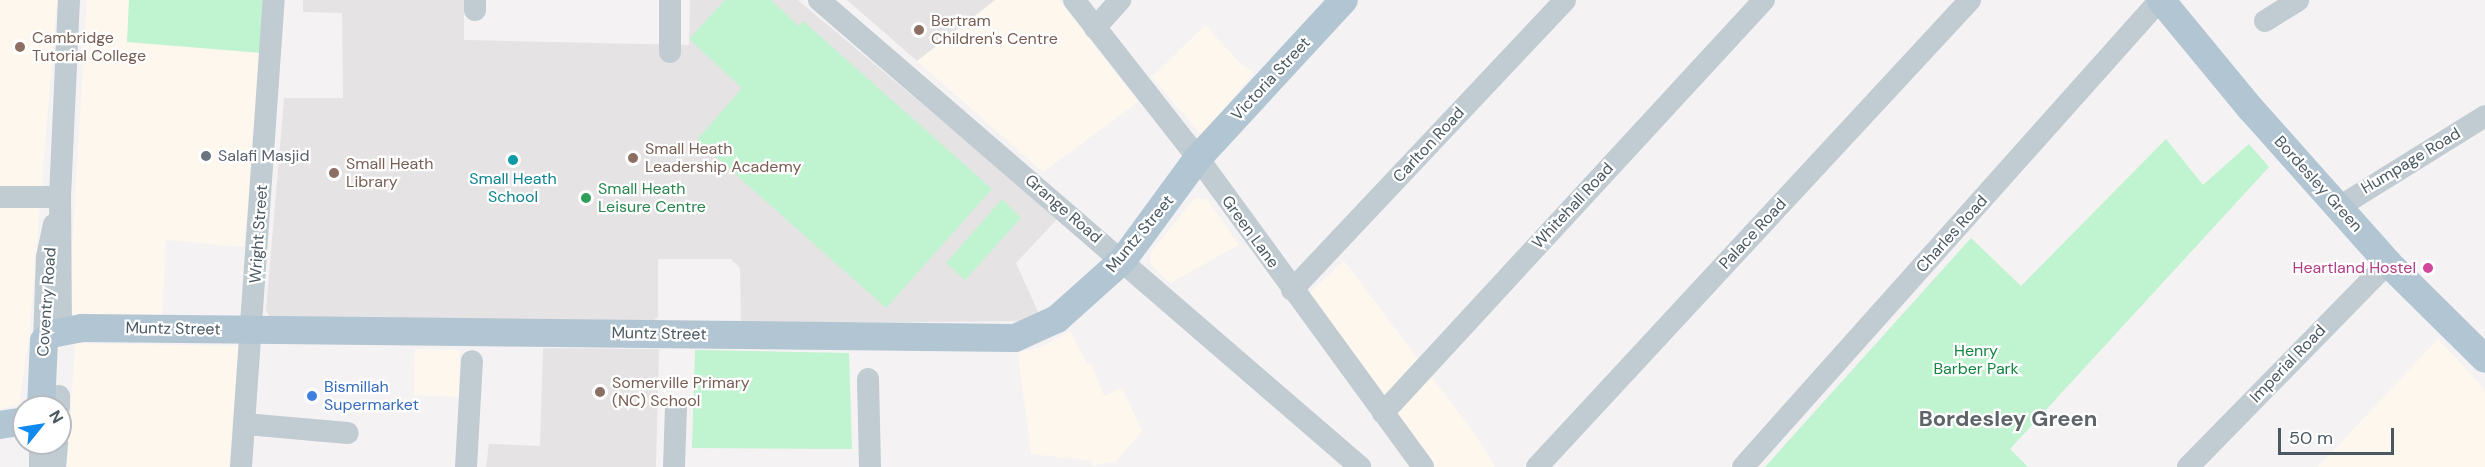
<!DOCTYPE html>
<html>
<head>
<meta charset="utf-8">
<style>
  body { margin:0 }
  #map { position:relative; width:2485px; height:467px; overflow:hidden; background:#f5f2f3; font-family:"DM Sans",sans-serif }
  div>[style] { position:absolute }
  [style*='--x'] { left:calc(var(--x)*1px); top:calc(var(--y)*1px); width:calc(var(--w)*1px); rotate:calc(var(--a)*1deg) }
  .commercial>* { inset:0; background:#fef7ee }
  .education>* { inset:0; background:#e6e3e5 }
  .green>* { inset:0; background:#c0f3cf }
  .minor>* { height:22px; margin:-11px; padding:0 11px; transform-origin:11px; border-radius:11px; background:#c0cbd2 }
  .major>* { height:28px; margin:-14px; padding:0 14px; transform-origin:14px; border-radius:14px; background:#b1c5d2 }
  .dots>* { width:16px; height:16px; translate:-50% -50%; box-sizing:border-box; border:3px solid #fff; border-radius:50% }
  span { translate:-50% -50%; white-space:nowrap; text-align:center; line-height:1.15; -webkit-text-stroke:4.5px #fff; paint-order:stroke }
  .education-label { font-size:16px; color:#785e54 }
  .left { translate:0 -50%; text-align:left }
  .street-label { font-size:16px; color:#495861 }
  .worship-label { font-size:16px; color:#5b616d }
  .culture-label { font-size:16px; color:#0d838f }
  .leisure-label { font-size:16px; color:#27864d }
  .hotel-label { font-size:16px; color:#b23c85 }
  .right { translate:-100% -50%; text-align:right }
  .park-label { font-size:16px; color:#128440 }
  .shop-label { font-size:16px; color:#366cbe }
  .district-label { font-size:22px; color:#5e6468; font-weight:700 }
  .north { position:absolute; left:12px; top:395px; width:60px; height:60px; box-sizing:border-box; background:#fff; border:2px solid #b6bcc0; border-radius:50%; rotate:60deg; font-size:16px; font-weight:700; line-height:24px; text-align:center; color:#495861 }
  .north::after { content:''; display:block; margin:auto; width:21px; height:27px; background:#1089f1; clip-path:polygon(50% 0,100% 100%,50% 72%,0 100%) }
  .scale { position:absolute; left:2278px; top:428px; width:116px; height:27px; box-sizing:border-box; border:3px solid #495861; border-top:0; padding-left:8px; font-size:18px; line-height:21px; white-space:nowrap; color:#495861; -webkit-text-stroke:4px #fff; paint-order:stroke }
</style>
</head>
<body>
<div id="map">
  <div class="commercial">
    <i style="clip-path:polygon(0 0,57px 0,29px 338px,19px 404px,0 409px)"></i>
    <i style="clip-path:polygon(87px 0,129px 0,128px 42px,262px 53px,244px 247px,166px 240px,162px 318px,68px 314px)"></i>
    <i style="clip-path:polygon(995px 0,1059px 0,1138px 102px,1043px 172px,917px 61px)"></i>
    <i style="clip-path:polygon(1205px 25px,1240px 63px,1254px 73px,1202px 136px,1152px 77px)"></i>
    <i style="clip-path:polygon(1195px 198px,1207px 199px,1239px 245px,1170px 283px,1150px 263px,1151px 252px)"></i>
    <i style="clip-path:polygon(1344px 261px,1474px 433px,1495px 467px,1430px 467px,1306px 296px)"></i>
    <i style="clip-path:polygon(1070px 331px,1087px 364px,1091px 363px,1104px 396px,1122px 388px,1142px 431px,1116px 461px,1092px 466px,1092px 461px,1031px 454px,1018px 353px,1041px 347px)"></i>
    <i style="clip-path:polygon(2438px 339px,2485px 390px,2485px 467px,2318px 467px)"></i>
    <i style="clip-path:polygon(75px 343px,239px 346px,229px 467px,67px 467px)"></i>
    <i style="clip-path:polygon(415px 349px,460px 350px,459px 397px,414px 395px)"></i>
  </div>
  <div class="education">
    <i style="clip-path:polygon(303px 0,464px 0,464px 40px,689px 45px,690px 0,798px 0,1058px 218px,1016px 263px,1039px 314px,1023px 321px,741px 324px,740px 268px,731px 259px,658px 259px,658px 317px,654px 320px,272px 320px,266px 311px,284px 98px,343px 98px,342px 13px,303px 12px)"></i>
    <i style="clip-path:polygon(847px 0,995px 0,917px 61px)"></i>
    <i style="clip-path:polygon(543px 348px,659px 349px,656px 467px,486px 467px,489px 444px,540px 446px)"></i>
  </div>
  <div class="green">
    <i style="clip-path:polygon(129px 0,264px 0,262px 53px,127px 42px)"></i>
    <i style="clip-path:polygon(725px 0,771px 0,799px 26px,803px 21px,992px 189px,886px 308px,697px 140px,742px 88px,689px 39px)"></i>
    <i style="clip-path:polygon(2166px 139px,2203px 185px,2249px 144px,2269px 167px,2010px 449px,2028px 467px,1765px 467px,1971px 238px,2021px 286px)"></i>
    <i style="clip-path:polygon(1002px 199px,1021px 218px,965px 280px,946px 263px)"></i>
    <i style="clip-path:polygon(695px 350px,849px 353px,852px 449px,692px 448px)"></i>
  </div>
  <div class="minor">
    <i style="--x:819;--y:0;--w:715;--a:40.8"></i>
    <i style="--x:1074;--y:0;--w:201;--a:51.9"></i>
    <i style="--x:1198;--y:158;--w:382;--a:53.9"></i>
    <i style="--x:475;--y:10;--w:10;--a:-90"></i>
    <i style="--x:2265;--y:21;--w:39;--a:-32"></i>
    <i style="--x:1095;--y:28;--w:38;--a:-48"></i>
    <i style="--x:670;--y:52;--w:52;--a:-90"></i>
    <i style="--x:0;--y:197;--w:60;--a:0"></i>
    <i style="--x:2339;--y:207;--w:172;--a:-31.9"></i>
    <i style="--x:1292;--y:290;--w:398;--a:-46.7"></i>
    <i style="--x:61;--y:332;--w:135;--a:-90.4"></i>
    <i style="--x:60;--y:197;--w:197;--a:-87.4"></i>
    <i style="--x:44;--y:341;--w:84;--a:-88"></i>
    <i style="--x:47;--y:257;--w:33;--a:-78"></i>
    <i style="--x:868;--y:379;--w:88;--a:88.7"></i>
    <i style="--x:59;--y:407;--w:11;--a:-90"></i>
    <i style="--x:1383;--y:413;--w:562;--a:-47.31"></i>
    <i style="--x:245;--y:424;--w:103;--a:5"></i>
    <i style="--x:40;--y:443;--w:24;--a:90"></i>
    <i style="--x:55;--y:467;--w:24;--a:-85"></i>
    <i style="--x:241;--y:467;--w:468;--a:-86"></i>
    <i style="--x:466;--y:467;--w:106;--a:-86.8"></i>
    <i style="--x:674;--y:467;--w:59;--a:-88.1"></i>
    <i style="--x:1537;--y:467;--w:637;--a:-47.16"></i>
    <i style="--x:1743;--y:467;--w:626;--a:-48.24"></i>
    <i style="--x:2188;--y:467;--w:286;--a:-45.6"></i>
  </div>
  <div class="major">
    <i style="--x:2161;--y:0;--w:141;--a:50.5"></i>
    <i style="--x:2251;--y:109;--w:206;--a:48.3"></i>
    <i style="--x:2388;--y:263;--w:136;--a:44.7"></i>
    <i style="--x:41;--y:407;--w:66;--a:-87.4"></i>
    <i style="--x:44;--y:341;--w:10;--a:-45"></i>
    <i style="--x:51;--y:334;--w:32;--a:-11"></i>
    <i style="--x:82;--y:328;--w:933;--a:0.61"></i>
    <i style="--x:1015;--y:338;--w:46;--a:-24.3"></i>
    <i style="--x:1057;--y:319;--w:89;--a:-41.8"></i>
    <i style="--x:1123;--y:260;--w:127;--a:-53.7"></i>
    <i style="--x:1198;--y:158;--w:215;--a:-47.3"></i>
    <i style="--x:0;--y:425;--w:24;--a:-9"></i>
  </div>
  <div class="dots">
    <i style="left:919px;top:30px;background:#8d6e63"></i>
    <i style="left:20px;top:47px;background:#8d6e63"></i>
    <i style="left:206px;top:156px;background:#6b7280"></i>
    <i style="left:633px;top:158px;background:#8d6e63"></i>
    <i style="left:513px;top:160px;background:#0f9aa8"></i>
    <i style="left:334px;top:173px;background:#8d6e63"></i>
    <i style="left:586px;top:198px;background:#2e9e5b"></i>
    <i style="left:2428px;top:268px;background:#d1479c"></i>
    <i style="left:600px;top:392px;background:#8d6e63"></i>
    <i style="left:312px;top:396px;background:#3f7fe0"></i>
  </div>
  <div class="education-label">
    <span class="left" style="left:931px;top:30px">Bertram<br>Children's Centre</span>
    <span class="left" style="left:32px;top:47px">Cambridge<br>Tutorial College</span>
    <span class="left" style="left:645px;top:158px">Small Heath<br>Leadership Academy</span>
    <span class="left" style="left:346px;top:173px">Small Heath<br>Library</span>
    <span class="left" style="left:612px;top:392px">Somerville Primary<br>(NC) School</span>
  </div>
  <div class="street-label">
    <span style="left:1271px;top:79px;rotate:-47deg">Victoria Street</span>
    <span style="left:1429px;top:145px;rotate:-47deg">Carlton Road</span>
    <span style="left:2411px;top:161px;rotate:-31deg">Humpage Road</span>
    <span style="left:2318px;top:184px;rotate:48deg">Bordesley Green</span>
    <span style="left:1573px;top:206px;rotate:-47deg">Whitehall Road</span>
    <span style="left:1063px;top:209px;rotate:41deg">Grange Road</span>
    <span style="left:1250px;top:232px;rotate:54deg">Green Lane</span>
    <span style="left:259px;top:234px;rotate:-86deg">Wright Street</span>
    <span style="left:1140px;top:234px;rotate:-50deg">Muntz Street</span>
    <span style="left:1753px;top:234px;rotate:-47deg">Palace Road</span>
    <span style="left:1952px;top:234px;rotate:-48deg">Charles Road</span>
    <span style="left:47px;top:302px;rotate:-86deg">Coventry Road</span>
    <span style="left:173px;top:329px;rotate:1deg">Muntz Street</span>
    <span style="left:659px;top:334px;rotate:1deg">Muntz Street</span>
    <span style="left:2288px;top:364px;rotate:-46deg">Imperial Road</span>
  </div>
  <div class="worship-label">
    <span class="left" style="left:218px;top:156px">Salafi Masjid</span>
  </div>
  <div class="culture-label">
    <span style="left:513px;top:188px">Small Heath<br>School</span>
  </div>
  <div class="leisure-label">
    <span class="left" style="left:598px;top:198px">Small Heath<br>Leisure Centre</span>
  </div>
  <div class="hotel-label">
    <span class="right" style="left:2416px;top:268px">Heartland Hostel</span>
  </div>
  <div class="park-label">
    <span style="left:1976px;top:360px">Henry<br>Barber Park</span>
  </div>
  <div class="shop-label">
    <span class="left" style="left:324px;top:396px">Bismillah<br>Supermarket</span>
  </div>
  <div class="district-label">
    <span style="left:2008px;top:419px">Bordesley Green</span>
  </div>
  <div class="north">N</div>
  <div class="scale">50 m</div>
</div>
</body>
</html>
